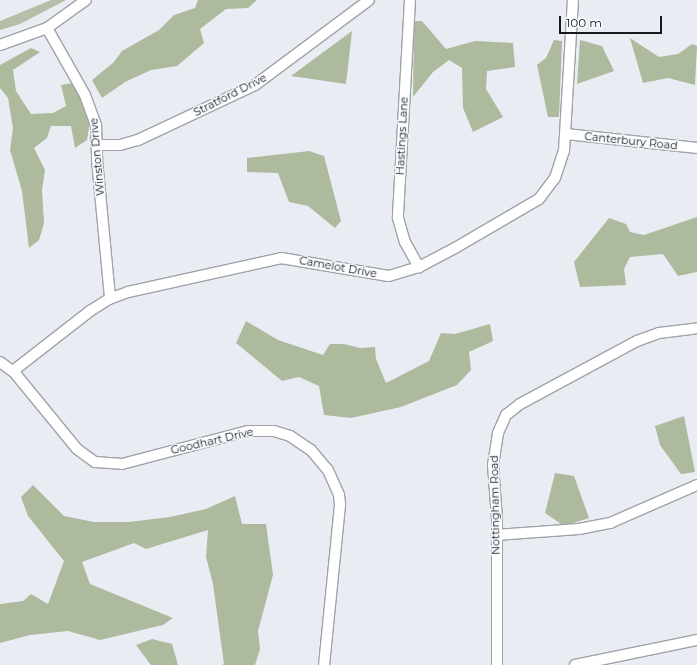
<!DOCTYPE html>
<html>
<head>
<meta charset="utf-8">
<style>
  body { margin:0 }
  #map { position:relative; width:697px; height:665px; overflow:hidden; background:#e9edf3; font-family:Montserrat,sans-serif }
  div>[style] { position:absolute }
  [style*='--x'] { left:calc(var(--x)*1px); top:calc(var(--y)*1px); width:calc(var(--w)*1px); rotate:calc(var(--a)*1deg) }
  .green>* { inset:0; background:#b4bfa7 }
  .forest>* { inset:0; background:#adba9d }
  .roads { filter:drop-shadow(1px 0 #9fa3a9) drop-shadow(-1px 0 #9fa3a9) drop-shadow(0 1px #9fa3a9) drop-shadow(0 -1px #9fa3a9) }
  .minor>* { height:10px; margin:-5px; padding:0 5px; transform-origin:5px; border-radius:5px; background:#fff }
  span { translate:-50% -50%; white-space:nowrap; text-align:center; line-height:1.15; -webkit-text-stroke:3px #f7faff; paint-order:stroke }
  .street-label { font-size:11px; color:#17191b }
  .scale { position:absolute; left:559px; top:16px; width:103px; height:18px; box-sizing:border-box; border:2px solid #17191b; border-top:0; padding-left:5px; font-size:12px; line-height:14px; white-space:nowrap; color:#17191b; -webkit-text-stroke:3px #f7faff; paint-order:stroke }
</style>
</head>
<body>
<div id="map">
  <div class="green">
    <i style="clip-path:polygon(51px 0,66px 0,20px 24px,0 30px,0 21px)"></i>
  </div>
  <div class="forest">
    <i style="clip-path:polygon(198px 0,257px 0,248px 8px,226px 9px,200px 29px,204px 43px,177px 66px,151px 70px,125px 82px,102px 98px,92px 80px,114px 62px,122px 51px,159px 30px,174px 15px,195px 8px)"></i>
    <i style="clip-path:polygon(414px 21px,422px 21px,446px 49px,475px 41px,513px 43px,515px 67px,487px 71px,486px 89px,503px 117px,473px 132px,463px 108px,462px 68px,449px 60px,433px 72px,413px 97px)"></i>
    <i style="clip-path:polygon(352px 31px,346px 84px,291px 76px)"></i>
    <i style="clip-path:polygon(630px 38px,659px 57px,678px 54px,692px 44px,697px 46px,695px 85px,668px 78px,643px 83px)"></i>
    <i style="clip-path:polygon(554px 40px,562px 41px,559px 117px,548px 117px,537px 65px,546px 58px)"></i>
    <i style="clip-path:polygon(580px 40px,602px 46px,614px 71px,577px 84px)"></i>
    <i style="clip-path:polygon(31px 48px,40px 52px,13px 70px,16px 91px,31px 114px,53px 113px,66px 106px,61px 85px,73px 83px,90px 122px,87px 140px,75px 148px,71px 126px,51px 126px,47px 138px,34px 148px,45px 170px,42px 190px,44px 223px,39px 240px,29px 248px,22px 191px,10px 150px,13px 128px,8px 98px,0 88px,0 65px)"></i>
    <i style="clip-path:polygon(309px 151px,324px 156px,341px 221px,335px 228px,308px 206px,289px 202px,278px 173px,247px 172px,247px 158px)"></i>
    <i style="clip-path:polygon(697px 217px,697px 272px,678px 276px,663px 254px,630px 257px,624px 269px,626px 285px,580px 287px,574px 262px,609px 218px,626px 224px,630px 232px,644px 235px)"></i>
    <i style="clip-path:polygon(246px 321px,278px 340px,323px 355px,330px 344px,344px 344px,360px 348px,375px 347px,376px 359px,386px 383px,429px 361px,441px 333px,455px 334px,490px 324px,493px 341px,469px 352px,471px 370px,457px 385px,401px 407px,351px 418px,324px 415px,319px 386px,299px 377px,282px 381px,236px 343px)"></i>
    <i style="clip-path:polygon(684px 416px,695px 472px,681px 474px,660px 445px,655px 426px)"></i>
    <i style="clip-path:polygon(555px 473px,574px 476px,589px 518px,564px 526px,545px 513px)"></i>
    <i style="clip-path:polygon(33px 485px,64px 516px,94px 522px,129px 522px,170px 517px,206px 509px,235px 496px,242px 524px,266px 524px,273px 575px,258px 631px,260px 649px,255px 665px,222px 665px,224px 664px,213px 584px,206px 557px,208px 530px,146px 549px,134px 543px,82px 562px,90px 584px,173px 618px,163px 625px,100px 640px,68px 631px,30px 635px,0 643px,0 604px,23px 601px,31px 594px,48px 604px,64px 561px,28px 516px,21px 497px)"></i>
    <i style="clip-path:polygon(152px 639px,172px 644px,178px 665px,151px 665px,136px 645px)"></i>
  </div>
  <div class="roads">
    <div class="minor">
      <i style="--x:410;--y:0;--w:218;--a:93.2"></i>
      <i style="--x:398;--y:218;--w:25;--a:74"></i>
      <i style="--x:405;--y:242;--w:29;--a:61"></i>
      <i style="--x:47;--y:28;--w:77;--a:60.4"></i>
      <i style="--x:85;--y:95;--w:33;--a:70"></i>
      <i style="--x:96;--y:126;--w:34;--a:88"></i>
      <i style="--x:97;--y:160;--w:139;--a:84.6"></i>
      <i style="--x:0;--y:45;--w:50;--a:-19.9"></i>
      <i style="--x:47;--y:28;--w:48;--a:-35.7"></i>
      <i style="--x:566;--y:134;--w:132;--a:6.1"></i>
      <i style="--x:96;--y:145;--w:24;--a:0"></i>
      <i style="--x:120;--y:145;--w:19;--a:-16"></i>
      <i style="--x:138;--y:140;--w:129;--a:-25.2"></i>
      <i style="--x:255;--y:85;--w:142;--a:-36.7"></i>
      <i style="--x:0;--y:362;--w:17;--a:36"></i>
      <i style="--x:14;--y:372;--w:99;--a:50.7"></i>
      <i style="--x:77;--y:449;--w:22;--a:36"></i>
      <i style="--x:95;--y:462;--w:27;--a:4"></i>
      <i style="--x:122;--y:464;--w:130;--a:-14.7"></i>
      <i style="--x:248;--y:431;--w:26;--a:0"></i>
      <i style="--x:274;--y:431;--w:17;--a:17"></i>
      <i style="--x:290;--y:436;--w:25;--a:34"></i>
      <i style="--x:311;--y:450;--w:26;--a:50"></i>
      <i style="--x:328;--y:470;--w:27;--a:66"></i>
      <i style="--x:339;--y:495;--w:10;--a:84"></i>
      <i style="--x:340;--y:505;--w:161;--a:95.7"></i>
      <i style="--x:13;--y:371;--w:98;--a:-37.9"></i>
      <i style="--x:90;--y:311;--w:22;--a:-32"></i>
      <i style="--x:109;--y:299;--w:20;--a:-20"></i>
      <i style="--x:128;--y:292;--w:157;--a:-12.5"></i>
      <i style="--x:281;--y:258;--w:109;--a:9.5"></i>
      <i style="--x:389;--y:276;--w:31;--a:-17"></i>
      <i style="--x:419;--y:267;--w:41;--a:-27.8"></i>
      <i style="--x:455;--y:248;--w:97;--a:-30.3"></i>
      <i style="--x:539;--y:199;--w:26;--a:-53"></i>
      <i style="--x:555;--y:178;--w:28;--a:-72"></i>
      <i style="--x:564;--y:151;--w:151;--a:-86.6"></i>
      <i style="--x:496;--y:535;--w:83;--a:-4.1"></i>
      <i style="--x:579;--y:529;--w:32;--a:-11"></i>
      <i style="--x:610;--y:523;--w:95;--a:-23.6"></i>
      <i style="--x:497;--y:665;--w:146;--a:-90"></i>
      <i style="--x:497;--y:519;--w:54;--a:-94.2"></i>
      <i style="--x:493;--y:465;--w:32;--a:-81"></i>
      <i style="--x:498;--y:433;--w:20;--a:-66"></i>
      <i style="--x:506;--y:415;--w:18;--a:-38"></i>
      <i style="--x:520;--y:404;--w:133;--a:-28.3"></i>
      <i style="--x:637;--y:341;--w:23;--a:-20"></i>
      <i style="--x:659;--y:333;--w:38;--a:-7"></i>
      <i style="--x:575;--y:665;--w:125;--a:-11.6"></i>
    </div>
  </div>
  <div class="street-label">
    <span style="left:230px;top:95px;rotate:-27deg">Stratford Drive</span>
    <span style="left:402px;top:136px;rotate:-87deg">Hastings Lane</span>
    <span style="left:631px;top:141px;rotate:6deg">Canterbury Road</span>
    <span style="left:97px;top:157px;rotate:-95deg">Winston Drive</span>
    <span style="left:338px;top:267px;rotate:10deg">Camelot Drive</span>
    <span style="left:212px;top:441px;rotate:-13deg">Goodhart Drive</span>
    <span style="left:495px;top:505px;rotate:-91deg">Nottingham Road</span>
  </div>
  <div class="scale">100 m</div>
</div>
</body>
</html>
